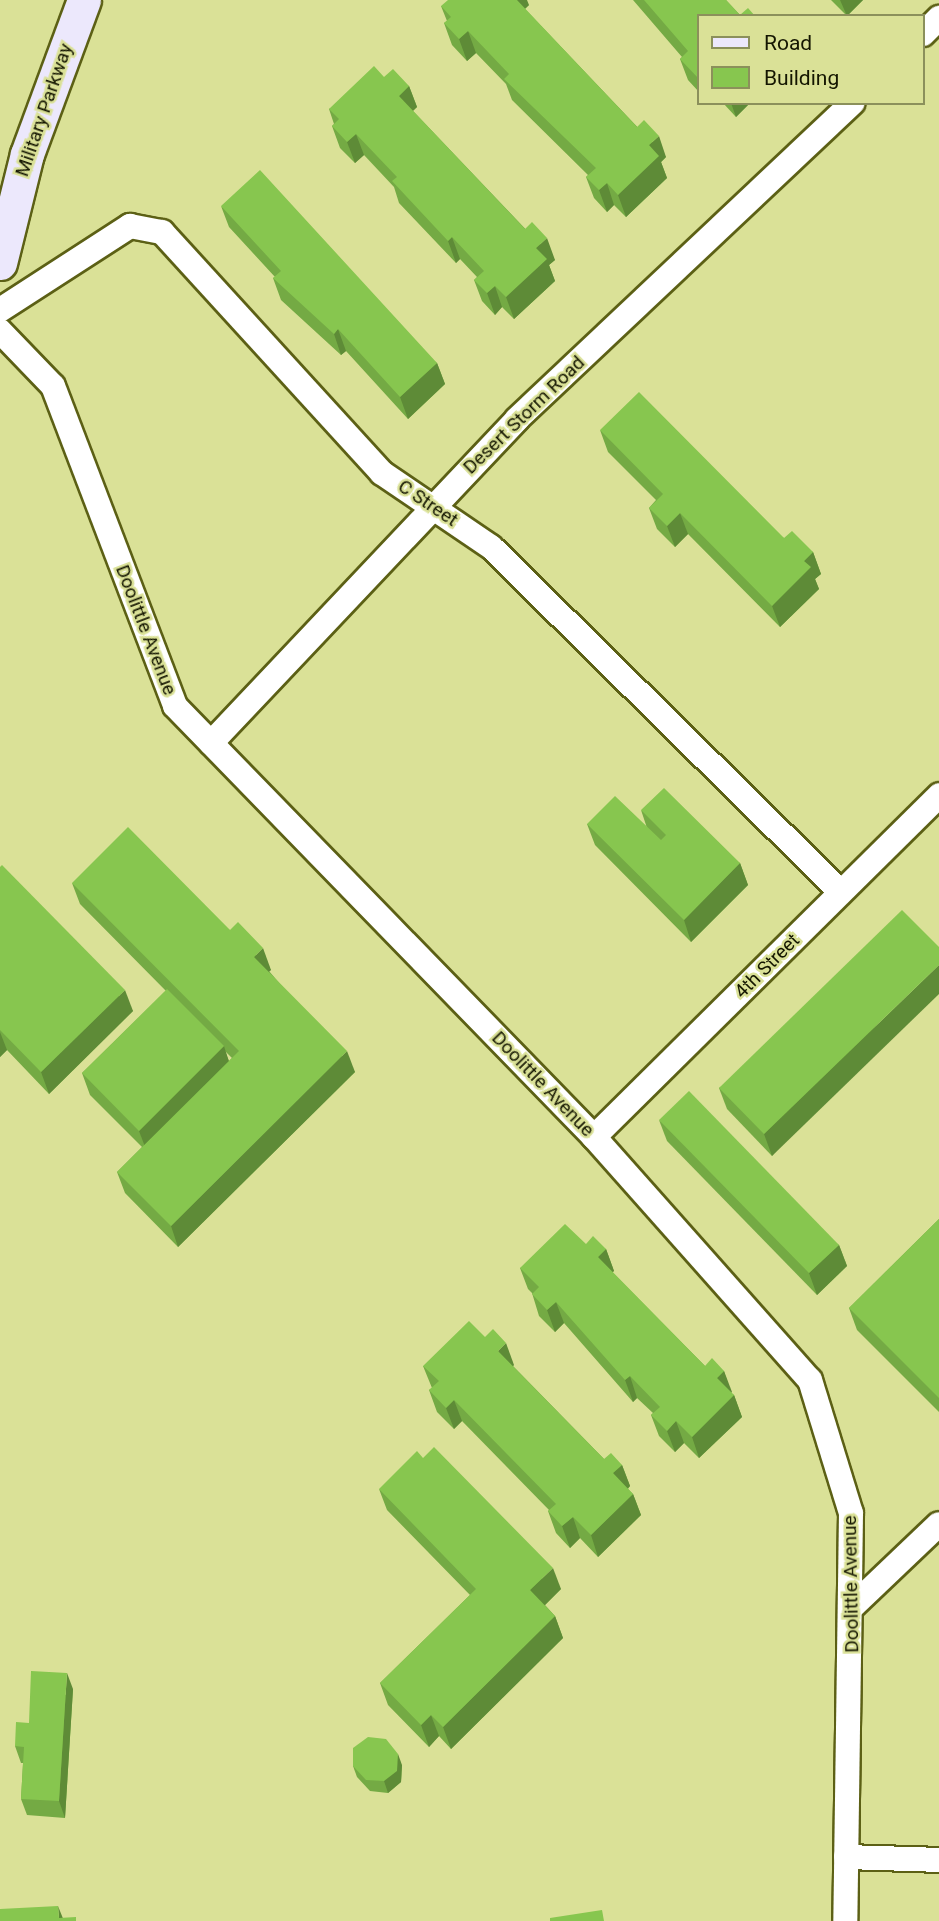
<!DOCTYPE html>
<html>
<head>
<meta charset="utf-8">
<style>
  body { margin:0 }
  #map { position:relative; width:939px; height:1921px; overflow:hidden; background:#dae197; font-family:Roboto,sans-serif }
  div>[style] { position:absolute }
  [style*='--x'] { left:calc(var(--x)*1px); top:calc(var(--y)*1px); width:calc(var(--w)*1px); rotate:calc(var(--a)*1deg) }
  .roads { filter:drop-shadow(2px 0 #5c6015) drop-shadow(-2px 0 #5c6015) drop-shadow(0 2px #5c6015) drop-shadow(0 -2px #5c6015) }
  .street>* { height:24px; margin:-12px; padding:0 12px; transform-origin:12px; border-radius:12px; background:#fff }
  .secondary>* { height:33px; margin:-16.5px; padding:0 16.5px; transform-origin:16.5px; border-radius:16.5px; background:#ece8fc }
  .wall>* { inset:0; background:#74aa44 }
  .shaded-wall>* { inset:0; background:#5e8b37 }
  .building>* { inset:0; background:#87c64f }
  span { translate:-50% -50%; white-space:nowrap; text-align:center; line-height:1.15; -webkit-text-stroke:5px #dae197; paint-order:stroke }
  .street-label { font-size:19px; color:#141600 }
  .legend { position:absolute; left:697px; top:14px; width:228px; height:91px; box-sizing:border-box; background:#dae197; border:2px solid #8b905b; margin:0; padding:9px 12px; list-style:none; font-size:21px; color:#141600 }
  .legend li { display:flex; align-items:center; gap:14px; height:35px }
  .legend b { width:35px; border:2px solid #8b905b }
</style>
</head>
<body>
<div id="map">
  <div class="roads">
    <div class="street">
      <i style="--x:923;--y:34;--w:23;--a:-45"></i>
      <i style="--x:0;--y:310;--w:155;--a:-32.9"></i>
      <i style="--x:130;--y:226;--w:33;--a:11"></i>
      <i style="--x:162;--y:232;--w:326;--a:47.6"></i>
      <i style="--x:382;--y:473;--w:132;--a:34.2"></i>
      <i style="--x:491;--y:547;--w:491;--a:44.6"></i>
      <i style="--x:0;--y:331;--w:76;--a:46.1"></i>
      <i style="--x:53;--y:386;--w:342;--a:69.1"></i>
      <i style="--x:175;--y:706;--w:601;--a:45.81"></i>
      <i style="--x:594;--y:1137;--w:325;--a:48.4"></i>
      <i style="--x:810;--y:1380;--w:139;--a:72.9"></i>
      <i style="--x:851;--y:1513;--w:408;--a:90.8"></i>
      <i style="--x:211;--y:743;--w:446;--a:-46.6"></i>
      <i style="--x:517;--y:419;--w:461;--a:-43.3"></i>
      <i style="--x:594;--y:1137;--w:486;--a:-44.7"></i>
      <i style="--x:854;--y:1605;--w:117;--a:-43.6"></i>
      <i style="--x:846;--y:1857;--w:93;--a:1.8"></i>
    </div>
    <div class="secondary">
      <i style="--x:0;--y:263;--w:112;--a:-76.1"></i>
      <i style="--x:27;--y:154;--w:164;--a:-69.7"></i>
    </div>
  </div>
  <div class="wall">
    <i style="clip-path:polygon(633px 0,726px 0,740px 15px,755px 16px,699px 16px,699px 92px,688px 80px,680px 59px,682px 57px)"></i>
    <i style="clip-path:polygon(831px 0,863px 0,847px 16px)"></i>
    <i style="clip-path:polygon(529px 5px,525px 9px,666px 157px,661px 162px,667px 178px,626px 217px,614px 205px,607px 212px,594px 198px,586px 177px,588px 175px,512px 100px,506px 84px,476px 53px,467px 61px,452px 45px,444px 23px,447px 21px,441px 6px)"></i>
    <i style="clip-path:polygon(384px 77px,409px 86px,417px 107px,413px 111px,555px 260px,549px 265px,555px 281px,514px 319px,502px 307px,495px 315px,482px 301px,474px 280px,477px 277px,460px 259px,456px 263px,399px 203px,394px 187px,364px 155px,355px 163px,340px 148px,332px 126px,334px 124px,329px 109px)"></i>
    <i style="clip-path:polygon(723px 103px,750px 103px,736px 117px)"></i>
    <i style="clip-path:polygon(221px 206px,437px 363px,445px 384px,408px 419px,346px 351px,341px 355px,281px 300px,273px 278px,275px 277px,229px 227px)"></i>
    <i style="clip-path:polygon(600px 430px,784px 538px,813px 552px,821px 574px,815px 579px,819px 589px,780px 627px,688px 534px,675px 547px,657px 529px,649px 508px,656px 500px,608px 452px)"></i>
    <i style="clip-path:polygon(641px 810px,740px 863px,748px 885px,691px 942px,595px 845px,587px 824px,647px 828px)"></i>
    <i style="clip-path:polygon(0 867px,133px 1011px,49px 1094px,7px 1050px,0 1057px)"></i>
    <i style="clip-path:polygon(evenodd,72px 883px,230px 930px,271px 970px,269px 971px,355px 1072px,178px 1247px,125px 1193px,117px 1172px,142px 1147px,90px 1095px,82px 1073px,166px 991px,80px 904px,72px 883px,225px 1051px,232px 1058px,229px 1061px,225px 1051px)"></i>
    <i style="clip-path:polygon(939px 947px,772px 1156px,727px 1109px,719px 1088px)"></i>
    <i style="clip-path:polygon(659px 1120px,839px 1245px,847px 1266px,817px 1295px,667px 1141px)"></i>
    <i style="clip-path:polygon(939px 1219px,939px 1412px,857px 1330px,849px 1308px)"></i>
    <i style="clip-path:polygon(586px 1244px,606px 1249px,614px 1271px,612px 1272px,705px 1366px,724px 1371px,731px 1393px,734px 1395px,742px 1417px,699px 1458px,684px 1443px,675px 1452px,659px 1436px,651px 1415px,653px 1413px,637px 1398px,633px 1402px,564px 1323px,555px 1332px,539px 1316px,532px 1293px,528px 1289px,520px 1268px)"></i>
    <i style="clip-path:polygon(514px 1365px,513px 1366px,604px 1459px,622px 1465px,630px 1486px,628px 1489px,633px 1494px,641px 1515px,598px 1557px,580px 1538px,570px 1548px,556px 1533px,548px 1511px,549px 1510px,462px 1421px,454px 1429px,437px 1412px,429px 1390px,432px 1388px,423px 1366px)"></i>
    <i style="clip-path:polygon(379px 1489px,561px 1589px,545px 1605px,555px 1616px,563px 1638px,451px 1749px,439px 1736px,429px 1747px,388px 1705px,380px 1683px,470px 1595px,387px 1510px)"></i>
    <i style="clip-path:polygon(73px 1689px,65px 1818px,27px 1815px,21px 1799px,23px 1763px,21px 1763px,15px 1746px,29px 1723px)"></i>
    <i style="clip-path:polygon(402px 1765px,401px 1782px,388px 1793px,370px 1791px,357px 1777px,353px 1766px)"></i>
  </div>
  <div class="shaded-wall">
    <i style="clip-path:polygon(513px 0,527px 0,529px 5px,518px 15px)"></i>
    <i style="clip-path:polygon(840px 0,863px 0,847px 16px)"></i>
    <i style="clip-path:polygon(468px 31px,476px 53px,467px 61px,459px 39px)"></i>
    <i style="clip-path:polygon(409px 86px,417px 107px,406px 117px,399px 96px)"></i>
    <i style="clip-path:polygon(731px 103px,750px 103px,736px 117px)"></i>
    <i style="clip-path:polygon(356px 134px,364px 155px,355px 163px,347px 142px)"></i>
    <i style="clip-path:polygon(659px 136px,666px 157px,661px 162px,667px 178px,626px 217px,618px 195px,649px 145px)"></i>
    <i style="clip-path:polygon(607px 183px,614px 205px,607px 212px,599px 190px)"></i>
    <i style="clip-path:polygon(452px 237px,460px 259px,456px 263px,448px 241px)"></i>
    <i style="clip-path:polygon(547px 238px,555px 260px,549px 265px,555px 281px,514px 319px,506px 297px,536px 248px)"></i>
    <i style="clip-path:polygon(495px 286px,502px 307px,495px 315px,487px 293px)"></i>
    <i style="clip-path:polygon(338px 329px,346px 351px,341px 355px,334px 334px)"></i>
    <i style="clip-path:polygon(437px 363px,445px 384px,408px 419px,400px 397px)"></i>
    <i style="clip-path:polygon(680px 513px,688px 534px,675px 547px,667px 526px)"></i>
    <i style="clip-path:polygon(813px 552px,821px 574px,815px 579px,819px 589px,780px 627px,772px 606px,804px 561px)"></i>
    <i style="clip-path:polygon(740px 863px,748px 885px,691px 942px,684px 920px)"></i>
    <i style="clip-path:polygon(263px 948px,271px 970px,262px 978px,254px 957px)"></i>
    <i style="clip-path:polygon(939px 965px,939px 994px,772px 1156px,764px 1134px)"></i>
    <i style="clip-path:polygon(125px 990px,133px 1011px,49px 1094px,41px 1072px)"></i>
    <i style="clip-path:polygon(0 1032px,7px 1050px,0 1057px)"></i>
    <i style="clip-path:polygon(224px 1046px,231px 1068px,147px 1152px,139px 1131px)"></i>
    <i style="clip-path:polygon(347px 1051px,355px 1072px,178px 1247px,171px 1226px)"></i>
    <i style="clip-path:polygon(839px 1245px,847px 1266px,817px 1295px,809px 1273px)"></i>
    <i style="clip-path:polygon(606px 1249px,614px 1271px,605px 1279px,598px 1257px)"></i>
    <i style="clip-path:polygon(556px 1302px,564px 1323px,555px 1332px,547px 1310px)"></i>
    <i style="clip-path:polygon(506px 1343px,514px 1365px,506px 1372px,498px 1351px)"></i>
    <i style="clip-path:polygon(724px 1371px,732px 1392px,725px 1399px,717px 1378px)"></i>
    <i style="clip-path:polygon(630px 1376px,637px 1398px,633px 1402px,625px 1380px)"></i>
    <i style="clip-path:polygon(734px 1395px,742px 1417px,699px 1458px,692px 1437px)"></i>
    <i style="clip-path:polygon(454px 1400px,462px 1421px,454px 1429px,446px 1408px)"></i>
    <i style="clip-path:polygon(676px 1421px,684px 1443px,675px 1452px,667px 1431px)"></i>
    <i style="clip-path:polygon(622px 1465px,630px 1486px,621px 1495px,613px 1473px)"></i>
    <i style="clip-path:polygon(633px 1494px,641px 1515px,598px 1557px,591px 1535px)"></i>
    <i style="clip-path:polygon(573px 1517px,580px 1538px,570px 1548px,562px 1526px)"></i>
    <i style="clip-path:polygon(553px 1568px,561px 1589px,538px 1612px,530px 1590px)"></i>
    <i style="clip-path:polygon(555px 1616px,563px 1638px,451px 1749px,443px 1727px)"></i>
    <i style="clip-path:polygon(67px 1673px,73px 1689px,65px 1818px,59px 1801px)"></i>
    <i style="clip-path:polygon(431px 1715px,439px 1736px,429px 1747px,421px 1725px)"></i>
    <i style="clip-path:polygon(398px 1754px,402px 1765px,401px 1782px,388px 1793px,384px 1781px)"></i>
    <i style="clip-path:polygon(58px 1906px,64px 1921px,59px 1918px)"></i>
  </div>
  <div class="building">
    <i style="clip-path:polygon(448px 0,517px 0,637px 127px,644px 120px,659px 136px,649px 145px,659px 156px,618px 195px,607px 183px,599px 190px,586px 177px,596px 168px,504px 79px,509px 74px,468px 31px,459px 39px,444px 23px,451px 17px,441px 6px)"></i>
    <i style="clip-path:polygon(644px 0,726px 0,740px 15px,748px 8px,755px 16px,699px 16px,699px 79px,680px 59px,688px 51px)"></i>
    <i style="clip-path:polygon(374px 66px,384px 77px,393px 69px,409px 86px,399px 96px,525px 229px,532px 222px,547px 238px,536px 248px,547px 259px,506px 297px,495px 286px,487px 293px,474px 280px,484px 271px,452px 237px,448px 241px,392px 181px,397px 177px,356px 134px,347px 142px,332px 126px,339px 119px,329px 109px)"></i>
    <i style="clip-path:polygon(260px 170px,437px 363px,400px 397px,338px 329px,334px 334px,273px 278px,281px 271px,221px 206px)"></i>
    <i style="clip-path:polygon(639px 392px,784px 538px,792px 531px,813px 552px,804px 561px,811px 567px,772px 606px,680px 513px,667px 526px,649px 508px,663px 494px,600px 430px)"></i>
    <i style="clip-path:polygon(664px 788px,740px 863px,684px 920px,587px 824px,615px 796px,661px 840px,666px 835px,641px 810px)"></i>
    <i style="clip-path:polygon(128px 827px,230px 930px,238px 922px,263px 948px,254px 957px,347px 1051px,171px 1226px,117px 1172px,239px 1051px,72px 883px)"></i>
    <i style="clip-path:polygon(2px 865px,125px 990px,41px 1072px,0 1030px,0 867px)"></i>
    <i style="clip-path:polygon(902px 910px,939px 947px,939px 965px,764px 1134px,719px 1088px)"></i>
    <i style="clip-path:polygon(167px 989px,224px 1046px,139px 1131px,82px 1073px)"></i>
    <i style="clip-path:polygon(689px 1091px,839px 1245px,809px 1273px,659px 1120px)"></i>
    <i style="clip-path:polygon(939px 1219px,939px 1398px,849px 1308px)"></i>
    <i style="clip-path:polygon(565px 1224px,586px 1244px,593px 1236px,606px 1249px,598px 1257px,705px 1366px,712px 1358px,724px 1371px,717px 1378px,734px 1395px,692px 1437px,676px 1421px,667px 1431px,651px 1415px,660px 1407px,630px 1376px,625px 1380px,556px 1302px,547px 1310px,532px 1294px,539px 1287px,520px 1268px)"></i>
    <i style="clip-path:polygon(469px 1321px,485px 1337px,493px 1329px,506px 1343px,498px 1351px,604px 1459px,611px 1453px,622px 1465px,613px 1473px,633px 1494px,591px 1535px,573px 1517px,562px 1526px,548px 1511px,556px 1504px,454px 1400px,446px 1408px,429px 1390px,439px 1381px,423px 1366px)"></i>
    <i style="clip-path:polygon(434px 1447px,553px 1568px,530px 1590px,555px 1616px,443px 1727px,431px 1715px,421px 1725px,380px 1683px,476px 1589px,379px 1489px,417px 1451px,423px 1458px)"></i>
    <i style="clip-path:polygon(31px 1671px,67px 1673px,59px 1801px,21px 1799px,24px 1747px,15px 1746px,16px 1722px,29px 1723px)"></i>
    <i style="clip-path:polygon(368px 1737px,386px 1739px,398px 1754px,397px 1771px,384px 1781px,366px 1780px,353px 1766px,353px 1748px)"></i>
    <i style="clip-path:polygon(58px 1906px,59px 1918px,76px 1917px,76px 1921px,0 1921px,0 1909px)"></i>
    <i style="clip-path:polygon(602px 1910px,604px 1921px,550px 1921px,550px 1918px)"></i>
  </div>
  <div class="street-label">
    <span style="left:44px;top:110px;rotate:-71deg">Military Parkway</span>
    <span style="left:524px;top:415px;rotate:-44deg">Desert Storm Road</span>
    <span style="left:428px;top:503px;rotate:34deg">C Street</span>
    <span style="left:146px;top:630px;rotate:69deg">Doolittle Avenue</span>
    <span style="left:767px;top:966px;rotate:-45deg">4th Street</span>
    <span style="left:543px;top:1084px;rotate:46deg">Doolittle Avenue</span>
    <span style="left:851px;top:1584px;rotate:-91deg">Doolittle Avenue</span>
  </div>
  <ul class="legend">
  <li><b style="height:9px;background:#ece8fc"></b>Road</li>
  <li><b style="height:19px;background:#87c64f"></b>Building</li>
  </ul>
</div>
</body>
</html>
